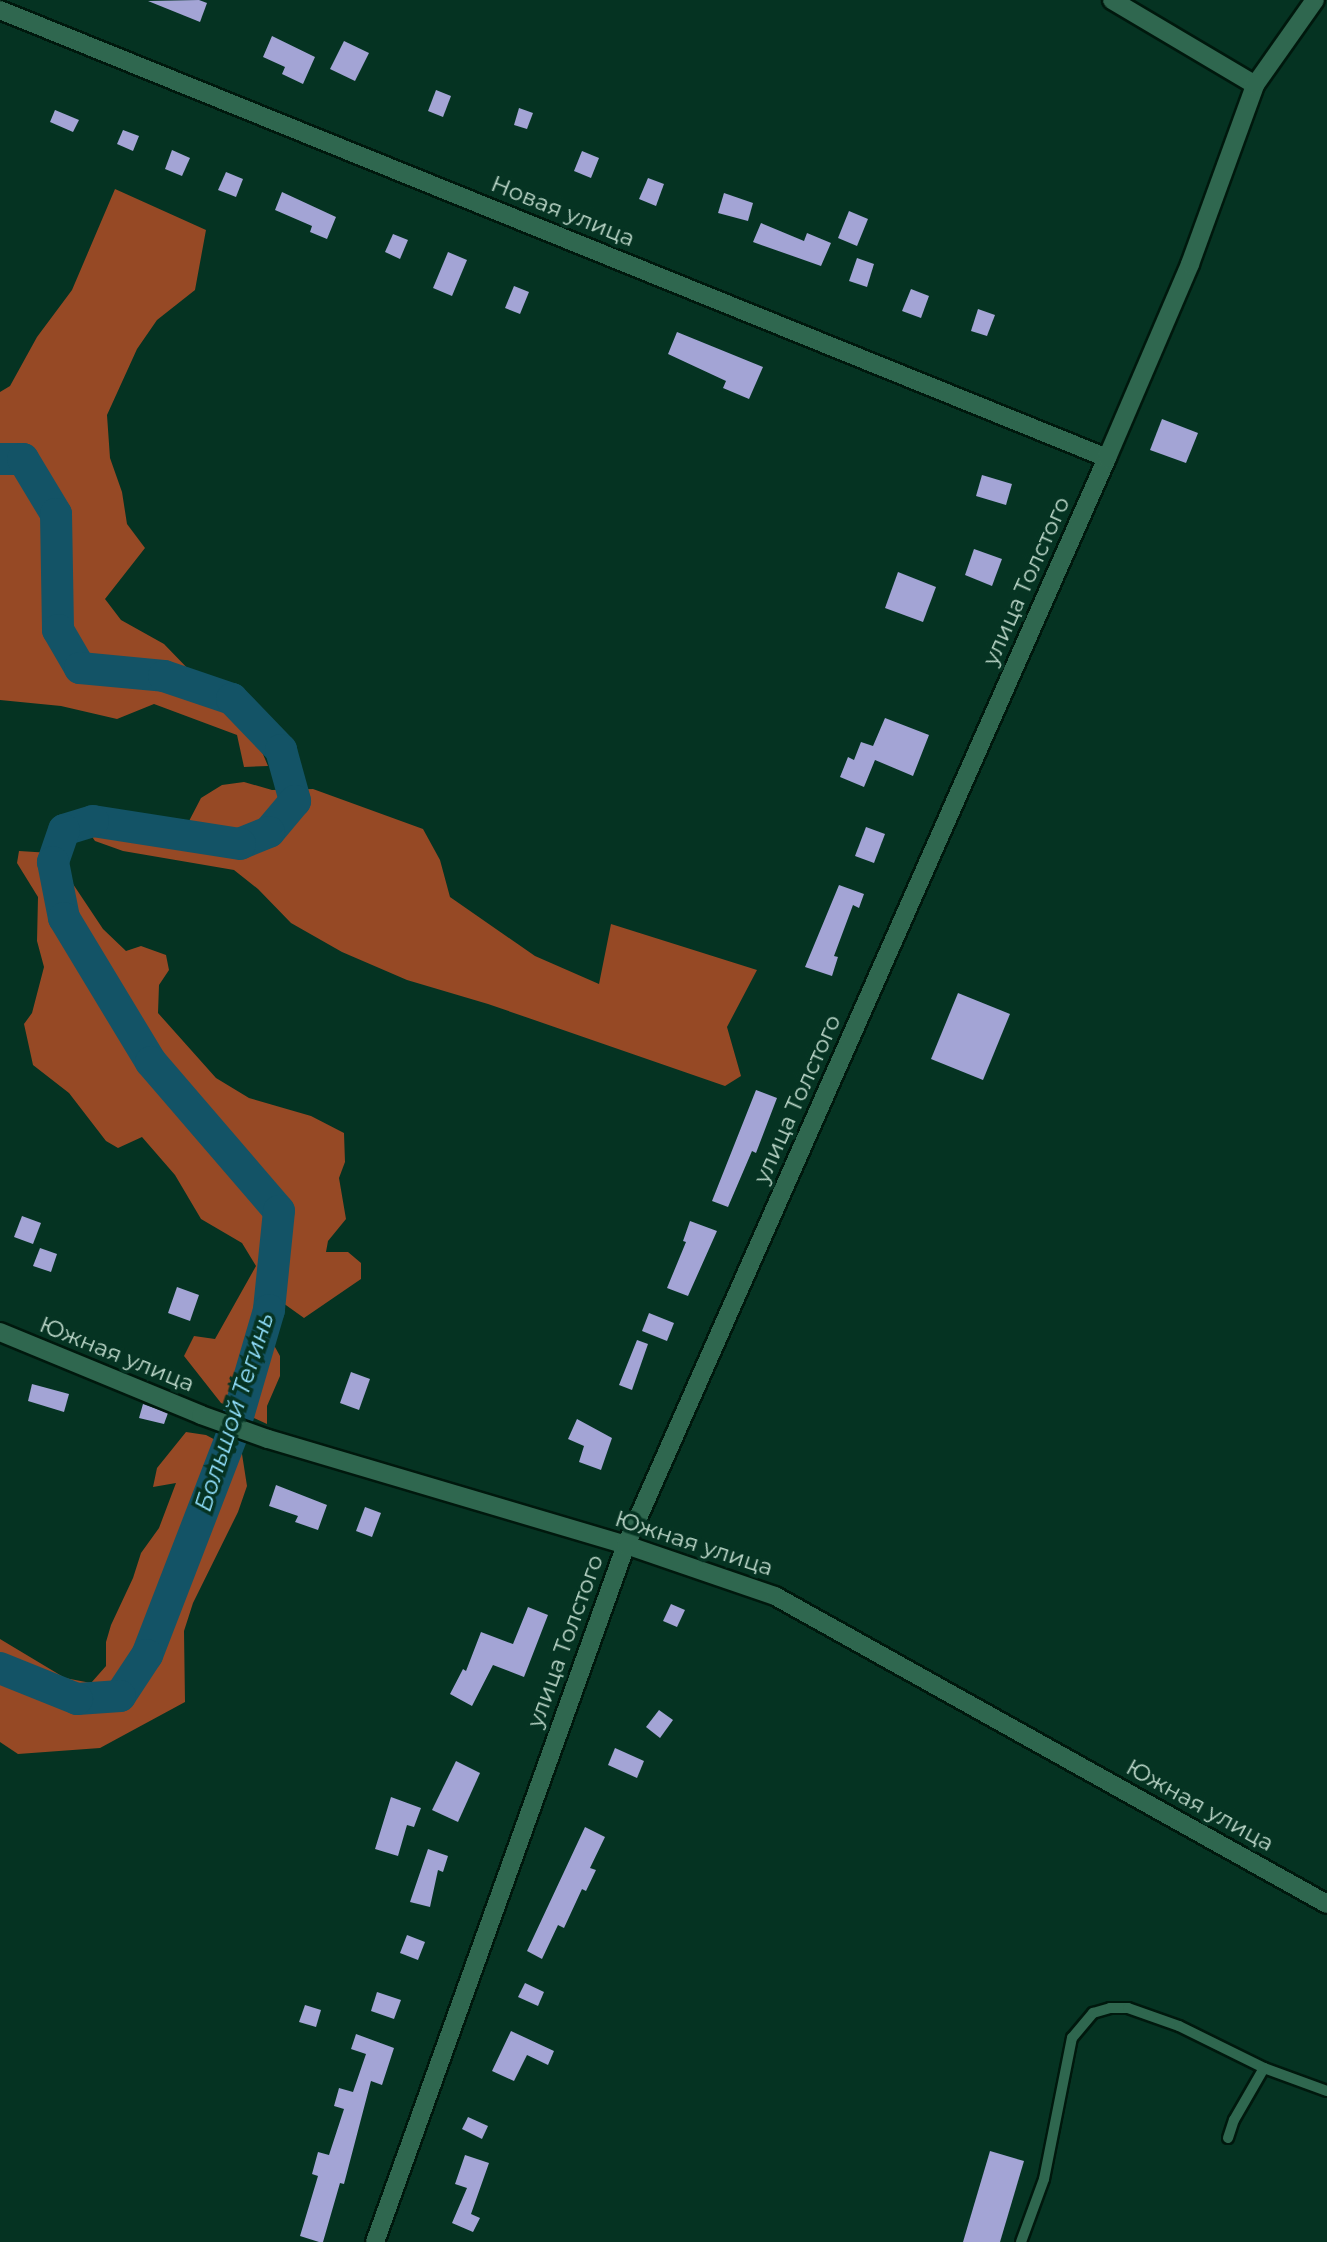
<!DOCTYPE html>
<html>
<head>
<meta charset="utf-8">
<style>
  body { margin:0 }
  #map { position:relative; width:1327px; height:2242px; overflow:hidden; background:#053322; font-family:Montserrat,sans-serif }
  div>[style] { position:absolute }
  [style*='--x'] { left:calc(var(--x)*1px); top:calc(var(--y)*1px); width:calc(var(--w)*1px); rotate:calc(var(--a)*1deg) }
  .forest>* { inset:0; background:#964925 }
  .river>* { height:32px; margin:-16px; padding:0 16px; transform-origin:16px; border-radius:16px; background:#135366 }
  .building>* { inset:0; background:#a3a4d5 }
  .roads { filter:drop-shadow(2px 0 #00180d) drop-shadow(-2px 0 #00180d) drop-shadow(0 2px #00180d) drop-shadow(0 -2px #00180d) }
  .service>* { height:10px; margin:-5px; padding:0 5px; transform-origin:5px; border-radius:5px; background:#2f674f }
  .minor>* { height:18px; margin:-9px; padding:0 9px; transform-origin:9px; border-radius:9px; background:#2f674f }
  .tertiary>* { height:18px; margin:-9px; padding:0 9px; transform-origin:9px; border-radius:9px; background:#2f674f }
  span { translate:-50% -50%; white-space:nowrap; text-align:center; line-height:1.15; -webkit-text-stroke:7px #053322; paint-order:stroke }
  .street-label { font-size:23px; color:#bed9cb }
  .water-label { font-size:24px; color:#92e0fd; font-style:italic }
</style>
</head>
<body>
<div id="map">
  <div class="forest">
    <i style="clip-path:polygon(115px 189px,206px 230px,195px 290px,157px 320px,137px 349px,107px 415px,110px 458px,122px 492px,127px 524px,145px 548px,105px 599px,121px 620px,164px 644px,257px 740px,268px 766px,244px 767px,237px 735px,154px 704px,117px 719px,61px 706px,0 700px,0 392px,10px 386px,37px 337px,72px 290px)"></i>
    <i style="clip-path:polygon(244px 782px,272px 790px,313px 789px,423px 829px,440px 860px,450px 897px,535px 956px,599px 984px,611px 924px,757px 970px,727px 1027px,741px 1076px,725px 1086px,488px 1004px,407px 980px,342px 952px,291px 923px,258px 889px,234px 870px,123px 851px,95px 841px,88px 831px,96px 814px,188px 823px,201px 798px,222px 785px)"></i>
    <i style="clip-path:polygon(19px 851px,67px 854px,71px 881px,103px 929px,126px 951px,141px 946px,166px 955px,169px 970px,159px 985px,158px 1013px,216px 1078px,249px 1098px,311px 1116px,344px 1133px,345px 1162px,339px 1178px,346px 1219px,328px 1241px,326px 1252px,348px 1252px,361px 1263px,361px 1279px,304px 1318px,283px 1303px,270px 1338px,280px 1356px,280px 1376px,267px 1406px,267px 1424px,221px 1403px,184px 1356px,194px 1336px,215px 1339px,256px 1266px,242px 1243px,201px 1219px,175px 1175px,142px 1137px,118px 1148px,106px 1141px,69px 1093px,33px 1065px,24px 1024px,32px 1013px,44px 967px,37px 941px,38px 897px,17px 863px)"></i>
    <i style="clip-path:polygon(186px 1432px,206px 1435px,242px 1454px,247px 1486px,238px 1512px,193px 1603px,184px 1631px,185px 1702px,100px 1748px,18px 1754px,0 1742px,0 1639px,65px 1678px,91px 1683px,106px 1666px,106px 1642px,111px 1625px,133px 1578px,141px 1553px,159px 1528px,176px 1483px,153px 1487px,157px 1468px)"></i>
  </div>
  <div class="river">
    <i style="--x:0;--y:459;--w:23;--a:0"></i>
    <i style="--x:23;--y:459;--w:64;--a:59"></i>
    <i style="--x:56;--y:514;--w:116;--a:89"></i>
    <i style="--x:58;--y:630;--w:44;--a:59.9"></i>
    <i style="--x:80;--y:668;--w:84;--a:5.4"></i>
    <i style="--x:164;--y:676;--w:72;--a:18.7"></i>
    <i style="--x:232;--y:699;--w:71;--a:46.1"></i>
    <i style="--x:281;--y:750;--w:53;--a:74.6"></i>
    <i style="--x:295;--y:801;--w:40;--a:130"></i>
    <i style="--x:269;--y:832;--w:31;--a:158"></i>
    <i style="--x:240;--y:844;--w:149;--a:-171.1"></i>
    <i style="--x:93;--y:821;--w:30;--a:163"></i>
    <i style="--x:64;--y:830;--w:34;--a:109"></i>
    <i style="--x:53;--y:862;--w:57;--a:78.9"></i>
    <i style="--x:64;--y:918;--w:168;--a:58.9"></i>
    <i style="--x:151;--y:1062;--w:196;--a:49.3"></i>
    <i style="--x:279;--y:1211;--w:100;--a:95.8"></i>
    <i style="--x:269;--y:1310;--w:125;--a:106.3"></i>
    <i style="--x:234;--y:1430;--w:241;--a:111.1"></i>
    <i style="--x:147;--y:1655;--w:49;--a:123.4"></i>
    <i style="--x:120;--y:1696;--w:43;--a:176"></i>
    <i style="--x:77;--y:1699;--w:83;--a:-158.1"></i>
  </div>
  <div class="building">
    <i style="clip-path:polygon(199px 0,207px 3px,200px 22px,148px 1px)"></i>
    <i style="clip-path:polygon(272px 36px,315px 57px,303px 84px,282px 74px,285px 67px,263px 57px)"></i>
    <i style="clip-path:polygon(344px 41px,369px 53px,355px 81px,330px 69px)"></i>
    <i style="clip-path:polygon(436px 90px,451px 96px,443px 117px,428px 111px)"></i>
    <i style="clip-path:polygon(519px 108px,533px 113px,527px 129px,514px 125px)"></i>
    <i style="clip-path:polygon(55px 110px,79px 120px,73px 132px,50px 122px)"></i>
    <i style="clip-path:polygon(123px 130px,139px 136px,133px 151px,117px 144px)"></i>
    <i style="clip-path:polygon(172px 150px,190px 158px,182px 176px,165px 169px)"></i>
    <i style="clip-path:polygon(582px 151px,599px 158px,591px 178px,574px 171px)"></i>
    <i style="clip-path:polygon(226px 172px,243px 179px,236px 197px,218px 190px)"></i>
    <i style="clip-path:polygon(648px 178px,664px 184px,656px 206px,639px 199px)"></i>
    <i style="clip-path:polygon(282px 192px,336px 217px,327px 239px,310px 232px,312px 226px,275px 210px)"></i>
    <i style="clip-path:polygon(724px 193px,753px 203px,748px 221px,718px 213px)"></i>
    <i style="clip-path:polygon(849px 211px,868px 219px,857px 246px,838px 238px)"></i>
    <i style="clip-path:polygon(761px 223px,804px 241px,807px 233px,831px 243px,821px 266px,753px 242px)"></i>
    <i style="clip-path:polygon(393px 234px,408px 240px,400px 259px,385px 252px)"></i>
    <i style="clip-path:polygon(448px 252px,467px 260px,452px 296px,433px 288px)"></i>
    <i style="clip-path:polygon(857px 258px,874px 264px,867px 287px,849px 281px)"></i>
    <i style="clip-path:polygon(514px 286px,529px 292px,520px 314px,505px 308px)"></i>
    <i style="clip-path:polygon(911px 289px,929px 296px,921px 318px,902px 311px)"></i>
    <i style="clip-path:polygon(978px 309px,995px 315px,987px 336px,971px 331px)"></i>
    <i style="clip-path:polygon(677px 332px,763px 367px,749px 399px,723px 388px,726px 381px,668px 354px)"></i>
    <i style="clip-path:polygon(1162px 419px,1198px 433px,1186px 463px,1150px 450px)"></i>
    <i style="clip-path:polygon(982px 475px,1012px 484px,1006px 505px,976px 496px)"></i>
    <i style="clip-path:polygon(974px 549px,1002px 559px,992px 586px,965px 575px)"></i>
    <i style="clip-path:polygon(898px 572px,936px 587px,923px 622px,885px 608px)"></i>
    <i style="clip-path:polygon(885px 718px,929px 735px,913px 776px,875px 760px,864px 787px,840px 777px,848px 757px,854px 760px,861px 742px,873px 746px)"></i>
    <i style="clip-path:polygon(866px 827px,885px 834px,874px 863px,855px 856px)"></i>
    <i style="clip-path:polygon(839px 885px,864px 894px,859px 908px,853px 905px,834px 956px,838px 957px,832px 976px,805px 967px)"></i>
    <i style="clip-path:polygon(958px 993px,1010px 1014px,983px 1080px,931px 1059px)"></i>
    <i style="clip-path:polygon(756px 1090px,777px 1098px,756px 1153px,752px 1151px,728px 1207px,712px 1201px)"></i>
    <i style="clip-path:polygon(22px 1216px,41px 1223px,33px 1244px,14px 1237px)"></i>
    <i style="clip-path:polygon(690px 1221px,717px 1231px,688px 1296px,667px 1288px,686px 1242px,683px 1241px)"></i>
    <i style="clip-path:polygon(40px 1248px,57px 1254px,51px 1272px,33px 1266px)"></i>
    <i style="clip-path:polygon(177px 1287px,199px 1295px,190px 1321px,168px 1313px)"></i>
    <i style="clip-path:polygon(649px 1313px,674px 1323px,667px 1341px,642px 1331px)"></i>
    <i style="clip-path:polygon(637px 1340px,648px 1344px,632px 1390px,619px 1385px)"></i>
    <i style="clip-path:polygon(351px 1372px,370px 1379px,359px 1410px,340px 1403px)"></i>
    <i style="clip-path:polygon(32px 1384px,69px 1394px,64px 1412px,28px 1401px)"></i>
    <i style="clip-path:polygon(143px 1404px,168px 1413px,164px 1424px,139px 1418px)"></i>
    <i style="clip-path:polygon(577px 1419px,612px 1438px,601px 1470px,579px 1462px,584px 1446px,568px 1439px)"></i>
    <i style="clip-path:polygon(276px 1485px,327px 1505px,318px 1530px,295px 1522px,298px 1516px,269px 1506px)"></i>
    <i style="clip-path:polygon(365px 1507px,381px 1513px,372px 1537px,356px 1531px)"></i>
    <i style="clip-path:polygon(671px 1604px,685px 1610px,677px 1627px,663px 1621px)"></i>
    <i style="clip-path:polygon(528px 1607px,548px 1615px,524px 1677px,493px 1665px,472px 1706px,450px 1694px,463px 1669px,466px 1671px,481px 1632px,513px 1644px)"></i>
    <i style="clip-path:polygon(659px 1710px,673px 1720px,660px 1738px,646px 1727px)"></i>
    <i style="clip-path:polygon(615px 1748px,644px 1761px,637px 1778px,608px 1765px)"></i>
    <i style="clip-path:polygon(456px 1761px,480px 1773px,458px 1822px,432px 1810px)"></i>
    <i style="clip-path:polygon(391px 1797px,421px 1808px,414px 1827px,407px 1825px,398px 1856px,375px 1849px)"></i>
    <i style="clip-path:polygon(585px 1827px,605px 1837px,590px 1868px,596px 1870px,586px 1891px,582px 1889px,564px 1928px,558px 1925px,542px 1959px,527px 1951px)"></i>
    <i style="clip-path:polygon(428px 1849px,448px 1856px,443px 1872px,438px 1870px,430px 1907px,410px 1902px)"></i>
    <i style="clip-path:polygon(407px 1935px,425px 1942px,418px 1960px,400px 1953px)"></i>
    <i style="clip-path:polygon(525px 1983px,544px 1992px,538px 2006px,518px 1997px)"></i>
    <i style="clip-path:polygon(377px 1992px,401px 2000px,394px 2019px,371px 2011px)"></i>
    <i style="clip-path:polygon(305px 2005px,321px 2010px,316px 2027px,299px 2022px)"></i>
    <i style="clip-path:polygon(511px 2031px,554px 2051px,548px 2065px,527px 2055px,514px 2081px,492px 2071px)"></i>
    <i style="clip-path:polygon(356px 2034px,394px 2048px,382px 2085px,371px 2081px,344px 2184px,340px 2183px,323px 2242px,319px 2242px,300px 2236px,318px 2176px,312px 2174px,318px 2152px,329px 2155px,344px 2109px,334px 2106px,339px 2088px,353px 2092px,366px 2054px,351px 2049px)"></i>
    <i style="clip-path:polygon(468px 2117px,488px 2126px,482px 2139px,462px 2129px)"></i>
    <i style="clip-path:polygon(990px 2151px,1024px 2161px,1000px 2242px,963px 2242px)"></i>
    <i style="clip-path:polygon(465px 2155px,489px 2163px,471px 2214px,480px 2218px,473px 2232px,452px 2223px,467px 2188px,455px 2184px)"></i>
  </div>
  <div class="roads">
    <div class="service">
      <i style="--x:1228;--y:2138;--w:19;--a:-72"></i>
      <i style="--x:1234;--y:2120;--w:60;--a:-60"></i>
      <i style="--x:1021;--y:2242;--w:67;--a:-69.9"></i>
      <i style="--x:1044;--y:2179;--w:144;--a:-78.8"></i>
      <i style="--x:1072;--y:2038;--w:33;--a:-50"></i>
      <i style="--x:1093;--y:2013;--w:18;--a:-16"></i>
      <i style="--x:1110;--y:2008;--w:18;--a:0"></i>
      <i style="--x:1128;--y:2008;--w:54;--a:19.4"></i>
      <i style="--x:1179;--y:2026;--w:95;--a:26.3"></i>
      <i style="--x:1264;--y:2068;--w:67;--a:20.1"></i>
    </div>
    <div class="minor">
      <i style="--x:1112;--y:0;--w:166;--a:30.7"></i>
      <i style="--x:0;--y:10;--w:1194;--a:22.03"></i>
      <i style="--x:375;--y:2242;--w:741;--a:-70.2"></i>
      <i style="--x:626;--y:1545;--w:1189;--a:-66.13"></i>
      <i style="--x:1107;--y:458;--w:211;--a:-66.8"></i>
      <i style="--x:1190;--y:264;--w:190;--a:-70"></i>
      <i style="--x:1255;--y:85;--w:104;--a:-54.8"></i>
    </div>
    <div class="tertiary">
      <i style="--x:0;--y:1332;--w:217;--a:22.4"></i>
      <i style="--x:201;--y:1415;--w:71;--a:19.7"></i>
      <i style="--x:268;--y:1439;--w:373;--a:16.5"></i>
      <i style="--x:626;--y:1545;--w:157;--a:18.9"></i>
      <i style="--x:775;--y:1596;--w:632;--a:29.16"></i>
    </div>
  </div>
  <div class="street-label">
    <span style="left:563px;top:211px;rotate:22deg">Новая улица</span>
    <span style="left:1026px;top:581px;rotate:-66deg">улица Толстого</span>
    <span style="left:797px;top:1099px;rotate:-66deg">улица Толстого</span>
    <span style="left:117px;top:1354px;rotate:22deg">Южная улица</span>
    <span style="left:694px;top:1543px;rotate:18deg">Южная улица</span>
    <span style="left:565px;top:1641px;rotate:-70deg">улица Толстого</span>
    <span style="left:1200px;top:1805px;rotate:29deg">Южная улица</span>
  </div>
  <div class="water-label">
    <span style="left:234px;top:1412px;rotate:-72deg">Большой Тегинь</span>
  </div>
</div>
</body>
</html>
